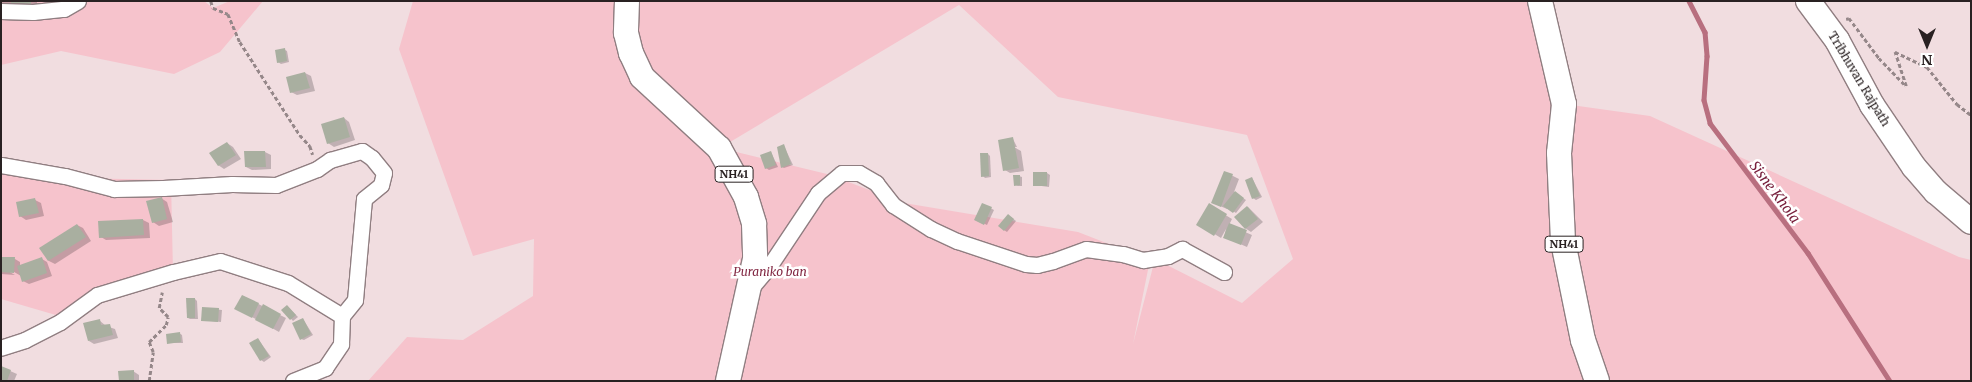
<!DOCTYPE html>
<html>
<head>
<meta charset="utf-8">
<style>
  body { margin:0 }
  #map { position:relative; width:1972px; height:382px; overflow:hidden; background:#f1dde0; font-family:Merriweather,serif }
  div>[style] { position:absolute }
  [style*='--x'] { left:calc(var(--x)*1px); top:calc(var(--y)*1px); width:calc(var(--w)*1px); rotate:calc(var(--a)*1deg) }
  .green>* { inset:0; background:#f6c3cc }
  .shadow>* { inset:0; background:#0003 }
  .stream>* { height:4.5px; margin:-2.25px; padding:0 2.25px; transform-origin:2.25px; border-radius:2.25px; background:#b86f7f }
  .building>* { inset:0; background:#a9afa0 }
  .path>* { height:2.5px; margin-top:-1.25px; transform-origin:0; background:repeating-linear-gradient(90deg,#958789 0 4px,transparent 0 6.5px) }
  .roads { filter:drop-shadow(1px 0 #907e81) drop-shadow(-1px 0 #907e81) drop-shadow(0 1px #907e81) drop-shadow(0 -1px #907e81) }
  .minor>* { height:15px; margin:-7.5px; padding:0 7.5px; transform-origin:7.5px; border-radius:7.5px; background:#fff }
  .trunk>* { height:24px; margin:-12px; padding:0 12px; transform-origin:12px; border-radius:12px; background:#fff }
  span { translate:-50% -50%; white-space:nowrap; text-align:center; line-height:1.15; -webkit-text-stroke:5px #fff; paint-order:stroke }
  .shield-label span { padding:1px 4px; background:#fff; border:1px solid; border-radius:4px; -webkit-text-stroke-width:0 }
  .shield-label { font-size:11px; color:#292122; font-weight:700 }
  .street-label { font-size:12px; color:#292122 }
  .park-label { font-size:12px; color:#822843; font-style:italic }
  .water-label { font-size:14px; color:#771e3b; font-style:italic }
  .frame { position:absolute; inset:0; border:2px solid #292122; pointer-events:none }
  .north { position:absolute; left:1902px; top:20px; width:50px; height:50px; -webkit-text-stroke:4px #fff; paint-order:stroke; rotate:180deg; font-size:14px; font-weight:700; line-height:20px; text-align:center; color:#292122 }
  .north::after { content:''; display:block; margin:auto; width:18px; height:22px; background:#292122; clip-path:polygon(50% 0,100% 100%,50% 72%,0 100%) }
</style>
</head>
<body>
<div id="map">
  <div class="green">
    <i style="clip-path:polygon(1px 1px,204px 1px,213px 8px,230px 1px,263px 1px,220px 52px,174px 74px,61px 51px,1px 65px)"></i>
    <i style="clip-path:polygon(evenodd,413px 1px,1532px 1px,1564px 104px,1650px 116px,1959px 257px,1971px 260px,1971px 381px,368px 381px,407px 337px,463px 340px,533px 296px,534px 239px,473px 256px,399px 49px,413px 1px,959px 5px,1058px 97px,1247px 135px,1293px 259px,1242px 303px,1155px 259px,1133px 344px,1150px 260px,1078px 232px,904px 203px,827px 174px,720px 148px,959px 5px)"></i>
    <i style="clip-path:polygon(1px 166px,74px 178px,171px 180px,173px 272px,97px 295px,66px 318px,1px 299px)"></i>
  </div>
  <div class="shadow">
    <i style="clip-path:polygon(1px 1px,37px 1px,37px 7px,1px 5px)"></i>
    <i style="clip-path:polygon(285px 50px,287px 51px,289px 62px,281px 64px,278px 62px)"></i>
    <i style="clip-path:polygon(305px 73px,311px 76px,315px 91px,297px 95px,291px 92px)"></i>
    <i style="clip-path:polygon(344px 118px,349px 122px,355px 140px,334px 147px,328px 143px)"></i>
    <i style="clip-path:polygon(1013px 139px,1017px 147px,1014px 147px,1021px 151px,1024px 171px,1010px 173px,1005px 170px)"></i>
    <i style="clip-path:polygon(227px 143px,233px 147px,241px 159px,224px 169px,218px 165px)"></i>
    <i style="clip-path:polygon(784px 146px,793px 165px,784px 168px,782px 167px)"></i>
    <i style="clip-path:polygon(246px 152px,265px 152px,271px 155px,271px 169px,252px 170px,246px 167px)"></i>
    <i style="clip-path:polygon(771px 152px,778px 167px,769px 170px,766px 168px)"></i>
    <i style="clip-path:polygon(988px 154px,990px 156px,991px 177px,985px 178px,983px 176px)"></i>
    <i style="clip-path:polygon(1225px 172px,1239px 179px,1234px 192px,1246px 200px,1236px 213px,1228px 208px,1227px 209px,1213px 203px)"></i>
    <i style="clip-path:polygon(1047px 173px,1050px 175px,1049px 187px,1034px 185px)"></i>
    <i style="clip-path:polygon(1019px 176px,1022px 177px,1022px 186px,1018px 186px,1015px 185px)"></i>
    <i style="clip-path:polygon(1252px 178px,1262px 197px,1256px 200px,1253px 198px)"></i>
    <i style="clip-path:polygon(161px 198px,167px 202px,173px 222px,159px 226px,153px 222px)"></i>
    <i style="clip-path:polygon(35px 200px,41px 203px,44px 216px,26px 220px,20px 216px)"></i>
    <i style="clip-path:polygon(983px 204px,994px 210px,987px 225px,975px 219px)"></i>
    <i style="clip-path:polygon(1209px 205px,1232px 219px,1229px 225px,1252px 235px,1247px 247px,1224px 237px,1226px 229px,1221px 238px,1198px 224px)"></i>
    <i style="clip-path:polygon(1248px 207px,1263px 222px,1251px 232px,1245px 228px)"></i>
    <i style="clip-path:polygon(1011px 217px,1016px 221px,1007px 232px,1004px 230px)"></i>
    <i style="clip-path:polygon(143px 220px,149px 223px,150px 238px,106px 240px,101px 237px,100px 222px)"></i>
    <i style="clip-path:polygon(77px 225px,83px 228px,91px 241px,55px 264px,49px 261px,41px 248px)"></i>
    <i style="clip-path:polygon(1px 258px,15px 259px,20px 262px,20px 266px,42px 259px,47px 262px,52px 276px,29px 284px,23px 281px,21px 276px,9px 269px,8px 271px,15px 275px,1px 274px)"></i>
    <i style="clip-path:polygon(243px 296px,286px 318px,279px 332px,236px 308px)"></i>
    <i style="clip-path:polygon(195px 299px,197px 301px,198px 319px,190px 319px,188px 318px)"></i>
    <i style="clip-path:polygon(203px 308px,222px 310px,221px 322px,202px 320px)"></i>
    <i style="clip-path:polygon(289px 308px,298px 317px,293px 321px,283px 310px)"></i>
    <i style="clip-path:polygon(303px 319px,313px 335px,304px 340px,301px 339px)"></i>
    <i style="clip-path:polygon(99px 320px,106px 326px,115px 329px,118px 338px,94px 344px,89px 341px)"></i>
    <i style="clip-path:polygon(179px 333px,182px 335px,183px 343px,168px 343px)"></i>
    <i style="clip-path:polygon(258px 339px,271px 357px,264px 362px,261px 360px)"></i>
    <i style="clip-path:polygon(1px 367px,17px 374px,14px 381px,1px 381px)"></i>
    <i style="clip-path:polygon(133px 371px,139px 375px,139px 381px,120px 381px)"></i>
  </div>
  <div class="stream">
    <i style="--x:1689;--y:1;--w:35;--a:63"></i>
    <i style="--x:1705;--y:32;--w:24;--a:85"></i>
    <i style="--x:1707;--y:56;--w:44;--a:93.9"></i>
    <i style="--x:1704;--y:100;--w:24;--a:75"></i>
    <i style="--x:1710;--y:123;--w:163;--a:53"></i>
    <i style="--x:1808;--y:253;--w:152;--a:57.4"></i>
  </div>
  <div class="building">
    <i style="clip-path:polygon(11px 1px,31px 1px,31px 4px,11px 4px)"></i>
    <i style="clip-path:polygon(285px 48px,287px 61px,277px 63px,275px 50px)"></i>
    <i style="clip-path:polygon(305px 72px,310px 88px,290px 93px,286px 77px)"></i>
    <i style="clip-path:polygon(344px 117px,350px 137px,327px 144px,321px 124px)"></i>
    <i style="clip-path:polygon(1013px 137px,1019px 168px,1003px 171px,998px 140px)"></i>
    <i style="clip-path:polygon(227px 142px,236px 155px,218px 166px,209px 153px)"></i>
    <i style="clip-path:polygon(784px 144px,791px 164px,781px 168px,777px 147px)"></i>
    <i style="clip-path:polygon(244px 151px,265px 151px,266px 167px,245px 167px)"></i>
    <i style="clip-path:polygon(771px 151px,776px 165px,765px 169px,760px 155px)"></i>
    <i style="clip-path:polygon(980px 153px,988px 153px,989px 176px,981px 177px)"></i>
    <i style="clip-path:polygon(1224px 171px,1233px 174px,1221px 207px,1211px 203px)"></i>
    <i style="clip-path:polygon(1033px 172px,1047px 172px,1047px 186px,1033px 186px)"></i>
    <i style="clip-path:polygon(1013px 175px,1020px 175px,1020px 185px,1014px 186px)"></i>
    <i style="clip-path:polygon(1252px 177px,1260px 196px,1252px 199px,1245px 180px)"></i>
    <i style="clip-path:polygon(1235px 191px,1244px 198px,1233px 213px,1223px 206px)"></i>
    <i style="clip-path:polygon(162px 197px,167px 219px,152px 223px,146px 201px)"></i>
    <i style="clip-path:polygon(35px 198px,39px 213px,19px 217px,16px 202px)"></i>
    <i style="clip-path:polygon(982px 203px,992px 207px,984px 225px,974px 220px)"></i>
    <i style="clip-path:polygon(1209px 203px,1227px 214px,1214px 236px,1196px 225px)"></i>
    <i style="clip-path:polygon(1247px 206px,1258px 219px,1245px 229px,1234px 217px)"></i>
    <i style="clip-path:polygon(1008px 214px,1014px 219px,1004px 231px,998px 226px)"></i>
    <i style="clip-path:polygon(143px 219px,144px 235px,99px 238px,98px 221px)"></i>
    <i style="clip-path:polygon(1229px 223px,1247px 230px,1241px 245px,1223px 238px)"></i>
    <i style="clip-path:polygon(77px 224px,86px 237px,48px 261px,39px 248px)"></i>
    <i style="clip-path:polygon(1px 257px,15px 257px,14px 273px,1px 272px)"></i>
    <i style="clip-path:polygon(42px 257px,47px 273px,22px 282px,17px 266px)"></i>
    <i style="clip-path:polygon(242px 295px,259px 303px,252px 318px,234px 309px)"></i>
    <i style="clip-path:polygon(186px 298px,195px 298px,195px 318px,187px 318px)"></i>
    <i style="clip-path:polygon(263px 304px,281px 314px,273px 329px,255px 320px)"></i>
    <i style="clip-path:polygon(287px 305px,296px 315px,290px 320px,281px 310px)"></i>
    <i style="clip-path:polygon(202px 307px,219px 308px,218px 322px,201px 321px)"></i>
    <i style="clip-path:polygon(303px 318px,311px 334px,300px 340px,292px 323px)"></i>
    <i style="clip-path:polygon(100px 319px,101px 325px,110px 324px,113px 335px,88px 341px,83px 323px)"></i>
    <i style="clip-path:polygon(180px 332px,181px 342px,167px 344px,166px 334px)"></i>
    <i style="clip-path:polygon(258px 338px,269px 356px,260px 361px,249px 343px)"></i>
    <i style="clip-path:polygon(1px 366px,11px 370px,7px 381px,1px 381px)"></i>
    <i style="clip-path:polygon(134px 370px,134px 381px,119px 381px,118px 371px)"></i>
  </div>
  <div class="path">
    <i style="--x:211;--y:1;--w:7;--a:74"></i>
    <i style="--x:213;--y:8;--w:16;--a:22"></i>
    <i style="--x:228;--y:14;--w:30;--a:67"></i>
    <i style="--x:240;--y:42;--w:111;--a:57.2"></i>
    <i style="--x:300;--y:135;--w:15;--a:48"></i>
    <i style="--x:310;--y:146;--w:9;--a:72"></i>
    <i style="--x:1846;--y:19;--w:3;--a:-18"></i>
    <i style="--x:1849;--y:18;--w:50;--a:53.1"></i>
    <i style="--x:1879;--y:58;--w:39;--a:46"></i>
    <i style="--x:1906;--y:86;--w:36;--a:-108"></i>
    <i style="--x:1895;--y:52;--w:35;--a:25"></i>
    <i style="--x:1927;--y:67;--w:48;--a:51"></i>
    <i style="--x:1957;--y:104;--w:18;--a:38"></i>
    <i style="--x:149;--y:381;--w:29;--a:-82"></i>
    <i style="--x:153;--y:352;--w:11;--a:-112"></i>
    <i style="--x:149;--y:342;--w:24;--a:-45"></i>
    <i style="--x:166;--y:325;--w:8;--a:-76"></i>
    <i style="--x:168;--y:317;--w:13;--a:-135"></i>
    <i style="--x:159;--y:308;--w:16;--a:-79"></i>
  </div>
  <div class="roads">
    <div class="minor">
      <i style="--x:1;--y:11;--w:32;--a:2"></i>
      <i style="--x:33;--y:12;--w:31;--a:-6"></i>
      <i style="--x:64;--y:9;--w:16;--a:-30"></i>
      <i style="--x:1;--y:165;--w:65;--a:9.8"></i>
      <i style="--x:65;--y:176;--w:51;--a:14.9"></i>
      <i style="--x:114;--y:189;--w:49;--a:-1.2"></i>
      <i style="--x:163;--y:188;--w:69;--a:-3.3"></i>
      <i style="--x:232;--y:184;--w:44;--a:1.3"></i>
      <i style="--x:276;--y:185;--w:44;--a:-21.3"></i>
      <i style="--x:317;--y:169;--w:16;--a:-35"></i>
      <i style="--x:330;--y:160;--w:33;--a:-16"></i>
      <i style="--x:362;--y:151;--w:12;--a:35"></i>
      <i style="--x:372;--y:158;--w:19;--a:51"></i>
      <i style="--x:384;--y:173;--w:12;--a:104"></i>
      <i style="--x:381;--y:185;--w:22;--a:141"></i>
      <i style="--x:364;--y:199;--w:101;--a:95.1"></i>
      <i style="--x:355;--y:300;--w:21;--a:129"></i>
      <i style="--x:342;--y:316;--w:63;--a:-148.6"></i>
      <i style="--x:288;--y:283;--w:71;--a:-162.1"></i>
      <i style="--x:220;--y:261;--w:48;--a:166.8"></i>
      <i style="--x:173;--y:272;--w:79;--a:163.2"></i>
      <i style="--x:97;--y:295;--w:46;--a:143.9"></i>
      <i style="--x:60;--y:322;--w:39;--a:153"></i>
      <i style="--x:25;--y:340;--w:25;--a:162"></i>
      <i style="--x:751;--y:288;--w:26;--a:-50"></i>
      <i style="--x:768;--y:268;--w:90;--a:-56.3"></i>
      <i style="--x:818;--y:193;--w:31;--a:-40"></i>
      <i style="--x:842;--y:173;--w:17;--a:0"></i>
      <i style="--x:859;--y:173;--w:20;--a:30"></i>
      <i style="--x:876;--y:183;--w:28;--a:52"></i>
      <i style="--x:893;--y:205;--w:45;--a:32.3"></i>
      <i style="--x:931;--y:229;--w:29;--a:25"></i>
      <i style="--x:957;--y:241;--w:73;--a:18.4"></i>
      <i style="--x:1026;--y:264;--w:11;--a:5"></i>
      <i style="--x:1037;--y:265;--w:16;--a:-14"></i>
      <i style="--x:1053;--y:261;--w:35;--a:-20"></i>
      <i style="--x:1086;--y:249;--w:37;--a:8"></i>
      <i style="--x:1123;--y:254;--w:21;--a:17"></i>
      <i style="--x:1143;--y:260;--w:25;--a:-9"></i>
      <i style="--x:1168;--y:256;--w:16;--a:-27"></i>
      <i style="--x:1182;--y:249;--w:48;--a:28.7"></i>
      <i style="--x:293;--y:381;--w:35;--a:-22"></i>
      <i style="--x:325;--y:368;--w:29;--a:-56"></i>
      <i style="--x:341;--y:344;--w:28;--a:-88"></i>
    </div>
    <div class="trunk">
      <i style="--x:627;--y:1;--w:32;--a:92"></i>
      <i style="--x:626;--y:33;--w:21;--a:76"></i>
      <i style="--x:631;--y:53;--w:26;--a:65"></i>
      <i style="--x:642;--y:77;--w:105;--a:42.7"></i>
      <i style="--x:719;--y:148;--w:56;--a:61.1"></i>
      <i style="--x:746;--y:197;--w:28;--a:73"></i>
      <i style="--x:754;--y:224;--w:35;--a:88"></i>
      <i style="--x:755;--y:259;--w:125;--a:102.5"></i>
      <i style="--x:1540;--y:1;--w:106;--a:76.9"></i>
      <i style="--x:1564;--y:104;--w:49;--a:95.8"></i>
      <i style="--x:1559;--y:153;--w:89;--a:87.4"></i>
      <i style="--x:1563;--y:242;--w:100;--a:78.5"></i>
      <i style="--x:1583;--y:340;--w:43;--a:71.1"></i>
      <i style="--x:1808;--y:1;--w:49;--a:53.4"></i>
      <i style="--x:1837;--y:40;--w:74;--a:61.7"></i>
      <i style="--x:1872;--y:105;--w:75;--a:55.9"></i>
      <i style="--x:1914;--y:167;--w:33;--a:49"></i>
      <i style="--x:1936;--y:192;--w:46;--a:40.6"></i>
    </div>
  </div>
  <div class="shield-label">
    <span style="left:734px;top:174px">NH41</span>
    <span style="left:1564px;top:244px">NH41</span>
  </div>
  <div class="street-label">
    <span style="left:1859px;top:79px;rotate:59deg">Tribhuvan Rajpath</span>
  </div>
  <div class="park-label">
    <span style="left:770px;top:272px">Puraniko ban</span>
  </div>
  <div class="water-label">
    <span style="left:1775px;top:192px;rotate:53deg">Sisne Khola</span>
  </div>
  <div class="frame"></div>
  <div class="north">N</div>
</div>
</body>
</html>
